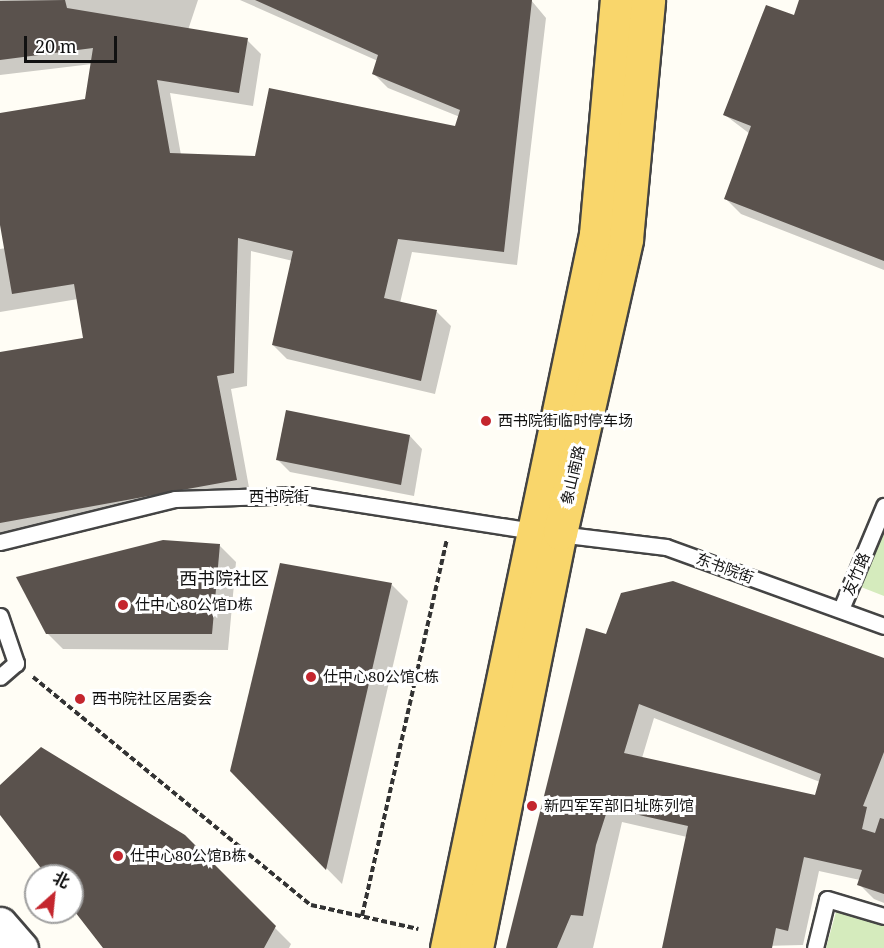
<!DOCTYPE html>
<html>
<head>
<meta charset="utf-8">
<style>
  body { margin:0 }
  #map { position:relative; width:884px; height:948px; overflow:hidden; background:#fffdf5; font-family:"Noto Serif","Noto Sans SC",serif }
  div>[style] { position:absolute }
  [style*='--x'] { left:calc(var(--x)*1px); top:calc(var(--y)*1px); width:calc(var(--w)*1px); rotate:calc(var(--a)*1deg) }
  .green>* { inset:0; background:#d5ebbd }
  .shadow>* { inset:0; background:#0003 }
  .building>* { inset:0; background:#5a524d }
  .path>* { height:4px; margin-top:-2px; transform-origin:0; background:repeating-linear-gradient(90deg,#333 0 6px,transparent 0 9px) }
  .roads { filter:drop-shadow(2px 0 #444) drop-shadow(-2px 0 #444) drop-shadow(0 2px #444) drop-shadow(0 -2px #444) }
  .service>* { height:15px; margin:-7.5px; padding:0 7.5px; transform-origin:7.5px; border-radius:7.5px; background:#fff }
  .tertiary>* { height:33px; margin:-16.5px; padding:0 16.5px; transform-origin:16.5px; border-radius:16.5px; background:#fff }
  .primary>* { height:33px; margin:-16.5px; padding:0 16.5px; transform-origin:16.5px; border-radius:16.5px; background:#f9d66b }
  .dots>* { width:16px; height:16px; translate:-50% -50%; box-sizing:border-box; border:3px solid #fff; border-radius:50% }
  span { translate:-50% -50%; white-space:nowrap; text-align:center; line-height:1.15; -webkit-text-stroke:6px #fff; paint-order:stroke }
  .poi-label { font-size:15px; color:#111 }
  .left { translate:0 -50%; text-align:left }
  .street-label { font-size:15px; color:#111 }
  .quarter-label { font-size:18px; color:#111 }
  .north { position:absolute; left:24px; top:864px; width:60px; height:60px; box-sizing:border-box; background:#fff; border:2px solid #a0a0a0; border-radius:50%; rotate:27deg; font-size:16px; font-weight:700; line-height:24px; text-align:center; color:#111 }
  .north::after { content:''; display:block; margin:auto; width:21px; height:27px; background:#c4262e; clip-path:polygon(50% 0,100% 100%,50% 72%,0 100%) }
  .scale { position:absolute; left:24px; top:36px; width:93px; height:27px; box-sizing:border-box; border:3px solid #111; border-top:0; padding-left:8px; font-size:18px; line-height:21px; white-space:nowrap; color:#111; -webkit-text-stroke:4px #fff; paint-order:stroke }
</style>
</head>
<body>
<div id="map">
  <div class="green">
    <i style="clip-path:polygon(884px 523px,884px 596px,861px 587px)"></i>
    <i style="clip-path:polygon(836px 912px,884px 925px,884px 948px,826px 948px)"></i>
  </div>
  <div class="shadow">
    <i style="clip-path:polygon(0 0,198px 0,188px 30px,247px 40px,261px 54px,253px 106px,170px 93px,181px 155px,257px 158px,457px 128px,460px 117px,388px 88px,374px 74px,378px 61px,240px 0,531px 0,546px 18px,517px 265px,412px 252px,400px 303px,437px 312px,451px 326px,435px 394px,287px 359px,273px 345px,293px 261px,251px 251px,247px 386px,231px 389px,250px 493px,5px 538px,0 533px,0 354px,85px 339px,78px 299px,0 312px,0 249px,6px 248px,0 217px,0 115px,86px 101px,92px 64px,0 75px)"></i>
    <i style="clip-path:polygon(801px 0,884px 0,884px 270px,741px 214px,725px 198px,750px 134px,725px 115px,794px 17px)"></i>
    <i style="clip-path:polygon(410px 436px,422px 449px,414px 496px,290px 472px,278px 460px)"></i>
    <i style="clip-path:polygon(220px 546px,236px 562px,228px 650px,63px 649px,47px 633px)"></i>
    <i style="clip-path:polygon(392px 585px,408px 601px,342px 884px,231px 771px)"></i>
    <i style="clip-path:polygon(evenodd,607px 636px,884px 660px,884px 903px,874px 899px,859px 884px,860px 880px,819px 871px,803px 945px,663px 948px,687px 837px,622px 822px,593px 948px,507px 948px,607px 636px,654px 718px,820px 782px,816px 797px,642px 758px,654px 718px)"></i>
    <i style="clip-path:polygon(0 787px,184px 837px,291px 944px,289px 948px,105px 948px,72px 906px,72px 876px,49px 876px,0 812px)"></i>
  </div>
  <div class="building">
    <i style="clip-path:polygon(65px 0,67px 8px,248px 38px,239px 93px,157px 80px,170px 153px,255px 156px,269px 88px,455px 126px,460px 110px,372px 74px,378px 55px,255px 0,532px 0,504px 252px,398px 239px,384px 298px,437px 310px,421px 381px,272px 345px,293px 251px,238px 238px,234px 373px,217px 376px,237px 480px,0 523px,0 352px,83px 338px,74px 284px,12px 294px,0 225px,0 113px,85px 99px,93px 48px,0 60px,0 1px)"></i>
    <i style="clip-path:polygon(799px 0,884px 0,884px 261px,724px 199px,751px 126px,723px 115px,766px 5px,794px 15px)"></i>
    <i style="clip-path:polygon(286px 410px,410px 435px,401px 485px,276px 460px)"></i>
    <i style="clip-path:polygon(163px 540px,220px 544px,212px 634px,46px 634px,16px 577px)"></i>
    <i style="clip-path:polygon(280px 563px,392px 583px,326px 870px,230px 771px)"></i>
    <i style="clip-path:polygon(evenodd,673px 581px,884px 658px,884px 752px,863px 806px,867px 807px,862px 829px,875px 833px,880px 818px,884px 819px,884px 894px,857px 885px,862px 870px,804px 857px,788px 931px,776px 928px,772px 948px,662px 948px,688px 826px,608px 808px,596px 845px,583px 916px,571px 915px,557px 948px,506px 948px,586px 628px,606px 634px,621px 593px,673px 581px,639px 704px,821px 774px,815px 795px,624px 753px,639px 704px)"></i>
    <i style="clip-path:polygon(41px 747px,185px 835px,276px 926px,264px 948px,103px 948px,72px 908px,72px 876px,47px 876px,0 815px,0 785px)"></i>
  </div>
  <div class="path">
    <i style="--x:33;--y:677;--w:360;--a:39.4"></i>
    <i style="--x:311;--y:905;--w:110;--a:12.6"></i>
    <i style="--x:362;--y:916;--w:386;--a:-77.3"></i>
  </div>
  <div class="roads">
    <div class="service">
      <i style="--x:0;--y:542;--w:180;--a:-13.8"></i>
      <i style="--x:175;--y:499;--w:128;--a:-1.8"></i>
      <i style="--x:303;--y:495;--w:234;--a:8.9"></i>
      <i style="--x:534;--y:531;--w:133;--a:6.9"></i>
      <i style="--x:666;--y:547;--w:232;--a:19.9"></i>
      <i style="--x:841;--y:609;--w:112;--a:-67.3"></i>
      <i style="--x:0;--y:616;--w:50;--a:71.2"></i>
      <i style="--x:16;--y:663;--w:21;--a:139"></i>
      <i style="--x:815;--y:948;--w:50;--a:-76.2"></i>
      <i style="--x:827;--y:899;--w:59;--a:16.6"></i>
    </div>
    <div class="tertiary">
      <i style="--x:0;--y:924;--w:32;--a:49"></i>
    </div>
    <div class="primary">
      <i style="--x:447;--y:948;--w:729;--a:-78.21"></i>
      <i style="--x:596;--y:234;--w:235;--a:-84.9"></i>
      <i style="--x:476;--y:948;--w:423;--a:-78.6"></i>
      <i style="--x:560;--y:533;--w:301;--a:-77.3"></i>
      <i style="--x:626;--y:239;--w:240;--a:-84.7"></i>
    </div>
  </div>
  <div class="dots">
    <i style="left:486px;top:421px;background:#c4262e"></i>
    <i style="left:123px;top:605px;background:#c4262e"></i>
    <i style="left:311px;top:677px;background:#c4262e"></i>
    <i style="left:80px;top:699px;background:#c4262e"></i>
    <i style="left:532px;top:806px;background:#c4262e"></i>
    <i style="left:118px;top:856px;background:#c4262e"></i>
  </div>
  <div class="poi-label">
    <span class="left" style="left:498px;top:421px">西书院街临时停车场</span>
    <span class="left" style="left:135px;top:605px">仕中心80公馆D栋</span>
    <span class="left" style="left:323px;top:677px">仕中心80公馆C栋</span>
    <span class="left" style="left:92px;top:699px">西书院社区居委会</span>
    <span class="left" style="left:544px;top:806px">新四军军部旧址陈列馆</span>
    <span class="left" style="left:130px;top:856px">仕中心80公馆B栋</span>
  </div>
  <div class="street-label">
    <span style="left:573px;top:475px;rotate:-77deg">象山南路</span>
    <span style="left:279px;top:497px">西书院街</span>
    <span style="left:725px;top:568px;rotate:20deg">东书院街</span>
    <span style="left:856px;top:574px;rotate:-67deg">友竹路</span>
  </div>
  <div class="quarter-label">
    <span style="left:224px;top:578px">西书院社区</span>
  </div>
  <div class="north">北</div>
  <div class="scale">20 m</div>
</div>
</body>
</html>
